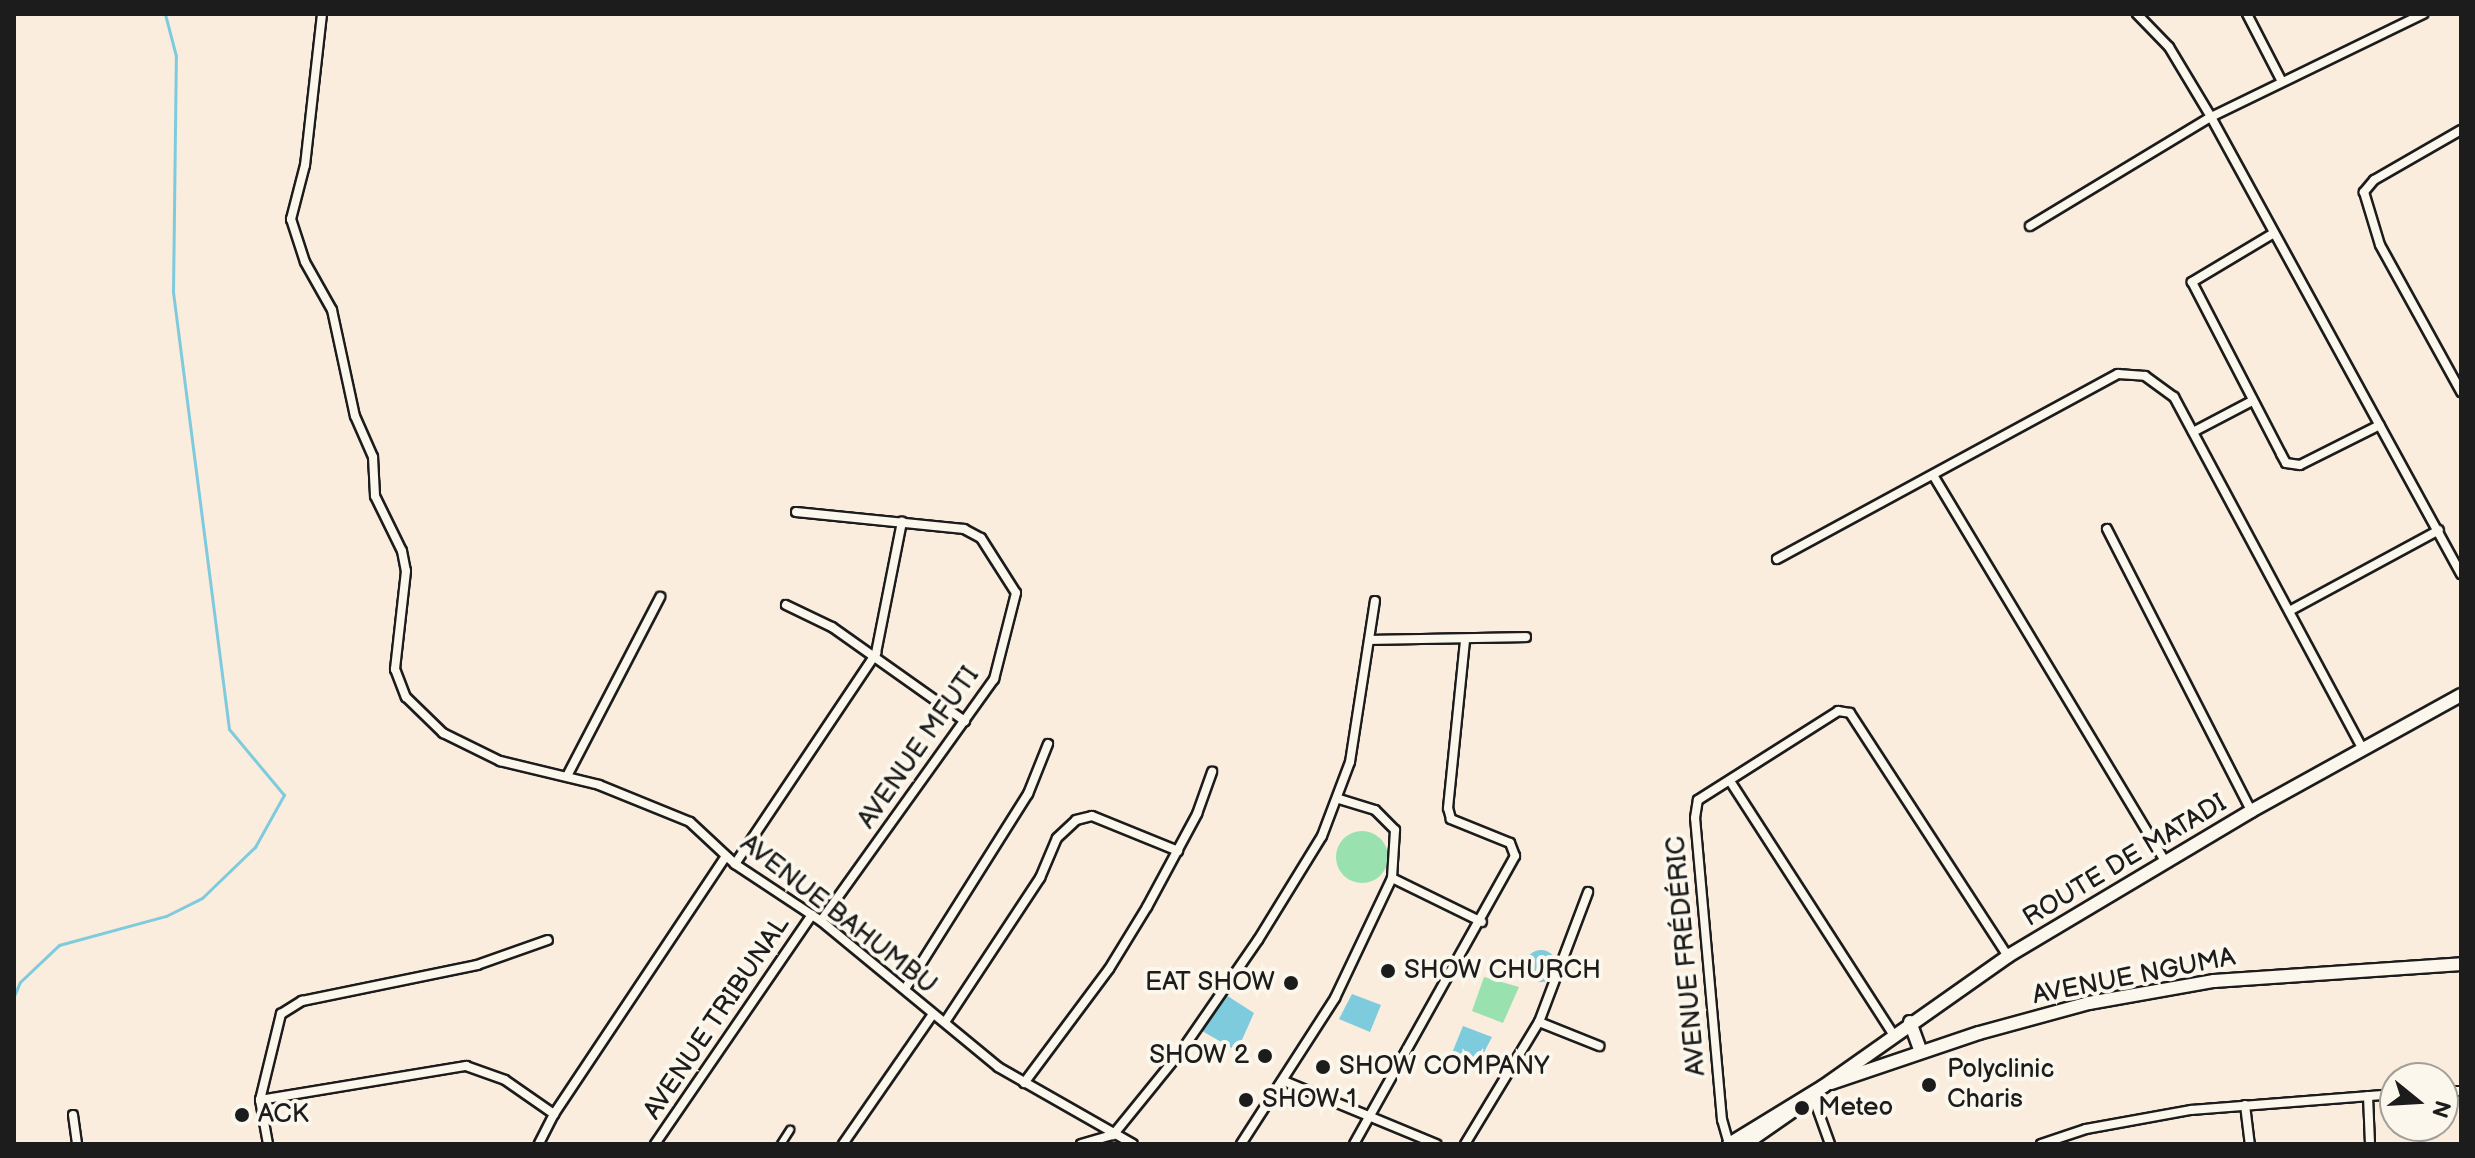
<!DOCTYPE html>
<html>
<head>
<meta charset="utf-8">
<style>
  body { margin:0 }
  #map { position:relative; width:2475px; height:1158px; overflow:hidden; background:#faedde; font-family:"Balsamiq Sans",sans-serif }
  div>[style] { position:absolute }
  [style*='--x'] { left:calc(var(--x)*1px); top:calc(var(--y)*1px); width:calc(var(--w)*1px); rotate:calc(var(--a)*1deg) }
  .green>* { inset:0; background:#99e1af }
  .round { border-radius:50% }
  .water>* { inset:0; background:#7ecbdd }
  .stream>* { height:3px; margin:-1.5px; padding:0 1.5px; transform-origin:1.5px; border-radius:1.5px; background:#7ecbdd }
  .roads { filter:drop-shadow(2px 0 #1c1c1c) drop-shadow(-2px 0 #1c1c1c) drop-shadow(0 2px #1c1c1c) drop-shadow(0 -2px #1c1c1c) }
  .pedestrian>* { height:6px; margin:-3px; padding:0 3px; transform-origin:3px; border-radius:3px; background:#fbf7ec }
  .minor>* { height:8px; margin:-4px; padding:0 4px; transform-origin:4px; border-radius:4px; background:#fbf7ec }
  .primary>* { height:12px; margin:-6px; padding:0 6px; transform-origin:6px; border-radius:6px; background:#fbf7ec }
  .dots>* { width:22px; height:22px; translate:-50% -50%; box-sizing:border-box; border:4px solid #fbf7ec; border-radius:50% }
  span { translate:-50% -50%; white-space:nowrap; text-align:center; line-height:1.15; -webkit-text-stroke:8px #fbf7ec; paint-order:stroke }
  .street-label { font-size:26px; color:#1c1c1c }
  .poi-label { font-size:26px; color:#1c1c1c }
  .left { translate:0 -50%; text-align:left }
  .right { translate:-100% -50%; text-align:right }
  .frame { position:absolute; inset:0; border:16px solid #1c1c1c; pointer-events:none }
  .north { position:absolute; left:2379px; top:1062px; width:80px; height:80px; box-sizing:border-box; background:#fbf7ec; border:2px solid #a29f99; border-radius:50%; rotate:108deg; font-size:22px; font-weight:700; line-height:32px; text-align:center; color:#1c1c1c }
  .north::after { content:''; display:block; margin:auto; width:28px; height:36px; background:#1c1c1c; clip-path:polygon(50% 0,100% 100%,50% 72%,0 100%) }
</style>
</head>
<body>
<div id="map">
  <div class="green">
    <i class="round" style="left:1336px;top:831px;width:52px;height:52px"></i>
    <i style="clip-path:polygon(1484px 977px,1519px 987px,1503px 1023px,1472px 1011px)"></i>
  </div>
  <div class="water">
    <i class="round" style="left:1525px;top:950px;width:32px;height:32px"></i>
    <i style="clip-path:polygon(1352px 994px,1381px 1005px,1370px 1032px,1339px 1019px)"></i>
    <i style="clip-path:polygon(1226px 995px,1254px 1013px,1237px 1051px,1202px 1031px)"></i>
    <i style="clip-path:polygon(1463px 1026px,1492px 1037px,1478px 1064px,1452px 1053px)"></i>
  </div>
  <div class="stream">
    <i style="--x:14;--y:996;--w:15;--a:-67"></i>
    <i style="--x:20;--y:982;--w:54;--a:-43.5"></i>
    <i style="--x:59;--y:945;--w:111;--a:-15.2"></i>
    <i style="--x:166;--y:916;--w:40;--a:-26.6"></i>
    <i style="--x:202;--y:898;--w:74;--a:-43.9"></i>
    <i style="--x:255;--y:847;--w:60;--a:-60.9"></i>
    <i style="--x:284;--y:795;--w:86;--a:-129.8"></i>
    <i style="--x:229;--y:729;--w:441;--a:-97.3"></i>
    <i style="--x:173;--y:292;--w:236;--a:-89.3"></i>
    <i style="--x:176;--y:56;--w:43;--a:-104.7"></i>
  </div>
  <div class="roads">
    <div class="pedestrian">
      <i style="--x:781;--y:1144;--w:17;--a:-57"></i>
    </div>
    <div class="minor">
      <i style="--x:322;--y:14;--w:152;--a:96.4"></i>
      <i style="--x:305;--y:165;--w:56;--a:104.5"></i>
      <i style="--x:291;--y:219;--w:45;--a:72"></i>
      <i style="--x:305;--y:262;--w:55;--a:60.6"></i>
      <i style="--x:332;--y:310;--w:108;--a:77.8"></i>
      <i style="--x:355;--y:416;--w:45;--a:66.3"></i>
      <i style="--x:373;--y:457;--w:39;--a:87"></i>
      <i style="--x:375;--y:496;--w:61;--a:63.9"></i>
      <i style="--x:402;--y:551;--w:20;--a:79"></i>
      <i style="--x:406;--y:571;--w:99;--a:96.4"></i>
      <i style="--x:395;--y:669;--w:30;--a:69"></i>
      <i style="--x:406;--y:697;--w:52;--a:44.2"></i>
      <i style="--x:443;--y:733;--w:64;--a:26.2"></i>
      <i style="--x:500;--y:761;--w:102;--a:13.6"></i>
      <i style="--x:599;--y:785;--w:98;--a:22.1"></i>
      <i style="--x:690;--y:822;--w:62;--a:43"></i>
      <i style="--x:735;--y:864;--w:103;--a:33.5"></i>
      <i style="--x:821;--y:921;--w:229;--a:39.5"></i>
      <i style="--x:998;--y:1067;--w:155;--a:29.7"></i>
      <i style="--x:2137;--y:14;--w:46;--a:45.9"></i>
      <i style="--x:2169;--y:47;--w:82;--a:59"></i>
      <i style="--x:2211;--y:117;--w:521;--a:61.32"></i>
      <i style="--x:2247;--y:14;--w:74;--a:62.7"></i>
      <i style="--x:2461;--y:130;--w:100;--a:150.1"></i>
      <i style="--x:2374;--y:180;--w:16;--a:130"></i>
      <i style="--x:2364;--y:192;--w:55;--a:73.2"></i>
      <i style="--x:2380;--y:245;--w:168;--a:61.1"></i>
      <i style="--x:2030;--y:226;--w:211;--a:-31.1"></i>
      <i style="--x:2211;--y:117;--w:236;--a:-25.9"></i>
      <i style="--x:2274;--y:233;--w:96;--a:149.1"></i>
      <i style="--x:2192;--y:282;--w:194;--a:62.6"></i>
      <i style="--x:2281;--y:454;--w:10;--a:61"></i>
      <i style="--x:2286;--y:463;--w:14;--a:8"></i>
      <i style="--x:2300;--y:465;--w:89;--a:-26.6"></i>
      <i style="--x:2193;--y:432;--w:67;--a:-27.7"></i>
      <i style="--x:1933;--y:475;--w:450;--a:59"></i>
      <i style="--x:796;--y:512;--w:169;--a:5.8"></i>
      <i style="--x:964;--y:529;--w:19;--a:28"></i>
      <i style="--x:981;--y:538;--w:65;--a:57.5"></i>
      <i style="--x:1016;--y:593;--w:89;--a:104.3"></i>
      <i style="--x:994;--y:679;--w:297;--a:125.6"></i>
      <i style="--x:2107;--y:529;--w:317;--a:62.9"></i>
      <i style="--x:1777;--y:559;--w:388;--a:-28.5"></i>
      <i style="--x:2118;--y:374;--w:27;--a:4"></i>
      <i style="--x:2145;--y:376;--w:36;--a:36"></i>
      <i style="--x:2174;--y:397;--w:398;--a:61.8"></i>
      <i style="--x:786;--y:605;--w:51;--a:25.6"></i>
      <i style="--x:832;--y:627;--w:163;--a:35.3"></i>
      <i style="--x:2291;--y:610;--w:168;--a:-28.4"></i>
      <i style="--x:1371;--y:640;--w:155;--a:-1.1"></i>
      <i style="--x:567;--y:776;--w:202;--a:-62.5"></i>
      <i style="--x:1730;--y:781;--w:301;--a:57.2"></i>
      <i style="--x:735;--y:864;--w:254;--a:-56.2"></i>
      <i style="--x:876;--y:653;--w:134;--a:-78.8"></i>
      <i style="--x:1392;--y:878;--w:100;--a:26.1"></i>
      <i style="--x:905;--y:989;--w:231;--a:-57.8"></i>
      <i style="--x:1028;--y:794;--w:54;--a:-68.2"></i>
      <i style="--x:945;--y:1022;--w:173;--a:-56.6"></i>
      <i style="--x:1040;--y:878;--w:43;--a:-67"></i>
      <i style="--x:1057;--y:838;--w:26;--a:-43"></i>
      <i style="--x:1076;--y:820;--w:16;--a:-14"></i>
      <i style="--x:1092;--y:816;--w:93;--a:22.1"></i>
      <i style="--x:1539;--y:1022;--w:65;--a:21.8"></i>
      <i style="--x:1284;--y:1081;--w:165;--a:22.5"></i>
      <i style="--x:1024;--y:1083;--w:142;--a:-53.3"></i>
      <i style="--x:1109;--y:969;--w:73;--a:-58.5"></i>
      <i style="--x:1147;--y:907;--w:106;--a:-61.7"></i>
      <i style="--x:1197;--y:814;--w:45;--a:-70.3"></i>
      <i style="--x:2443;--y:1091;--w:18;--a:0"></i>
      <i style="--x:1812;--y:1094;--w:53;--a:70.2"></i>
      <i style="--x:2368;--y:1096;--w:48;--a:87.6"></i>
      <i style="--x:260;--y:1100;--w:209;--a:-9.4"></i>
      <i style="--x:466;--y:1066;--w:41;--a:19.7"></i>
      <i style="--x:505;--y:1080;--w:60;--a:34.8"></i>
      <i style="--x:554;--y:1114;--w:34;--a:117"></i>
      <i style="--x:2245;--y:1105;--w:39;--a:83"></i>
      <i style="--x:554;--y:1114;--w:310;--a:-56.3"></i>
      <i style="--x:73;--y:1115;--w:29;--a:82"></i>
      <i style="--x:268;--y:1144;--w:45;--a:-100.3"></i>
      <i style="--x:260;--y:1100;--w:89;--a:-76.3"></i>
      <i style="--x:281;--y:1014;--w:25;--a:-32"></i>
      <i style="--x:302;--y:1001;--w:179;--a:-11.6"></i>
      <i style="--x:477;--y:965;--w:75;--a:-19.4"></i>
      <i style="--x:655;--y:1144;--w:278;--a:-55.6"></i>
      <i style="--x:843;--y:1144;--w:158;--a:-55.3"></i>
      <i style="--x:1081;--y:1144;--w:33;--a:-16"></i>
      <i style="--x:1113;--y:1135;--w:109;--a:-50.9"></i>
      <i style="--x:1182;--y:1050;--w:134;--a:-55.4"></i>
      <i style="--x:1258;--y:940;--w:122;--a:-58.4"></i>
      <i style="--x:1322;--y:836;--w:79;--a:-69.3"></i>
      <i style="--x:1350;--y:762;--w:163;--a:-81.2"></i>
      <i style="--x:1241;--y:1144;--w:174;--a:-57.2"></i>
      <i style="--x:1335;--y:998;--w:133;--a:-64.6"></i>
      <i style="--x:1392;--y:878;--w:48;--a:-86.4"></i>
      <i style="--x:1395;--y:830;--w:28;--a:-135"></i>
      <i style="--x:1375;--y:810;--w:38;--a:-163"></i>
      <i style="--x:1354;--y:1144;--w:330;--a:-60.8"></i>
      <i style="--x:1515;--y:856;--w:14;--a:-111"></i>
      <i style="--x:1510;--y:843;--w:64;--a:-157.9"></i>
      <i style="--x:1451;--y:819;--w:11;--a:-105"></i>
      <i style="--x:1448;--y:808;--w:169;--a:-84.2"></i>
      <i style="--x:1465;--y:1144;--w:143;--a:-58.8"></i>
      <i style="--x:1539;--y:1022;--w:139;--a:-69.3"></i>
      <i style="--x:1729;--y:1144;--w:25;--a:-106"></i>
      <i style="--x:1722;--y:1120;--w:303;--a:-95.1"></i>
      <i style="--x:1695;--y:818;--w:18;--a:-81"></i>
      <i style="--x:1698;--y:800;--w:166;--a:-32.4"></i>
      <i style="--x:1838;--y:711;--w:12;--a:9"></i>
      <i style="--x:1850;--y:713;--w:290;--a:57"></i>
      <i style="--x:2041;--y:1144;--w:47;--a:-18.4"></i>
      <i style="--x:2086;--y:1129;--w:107;--a:-10.3"></i>
      <i style="--x:2191;--y:1110;--w:205;--a:-4.5"></i>
    </div>
    <div class="primary">
      <i style="--x:1910;--y:1022;--w:32;--a:70"></i>
      <i style="--x:1831;--y:1083;--w:156;--a:-18.7"></i>
      <i style="--x:1979;--y:1033;--w:114;--a:-15.3"></i>
      <i style="--x:2089;--y:1003;--w:127;--a:-10"></i>
      <i style="--x:2214;--y:981;--w:248;--a:-3.9"></i>
      <i style="--x:1729;--y:1144;--w:111;--a:-31.4"></i>
      <i style="--x:1824;--y:1086;--w:225;--a:-35.2"></i>
      <i style="--x:2008;--y:956;--w:283;--a:-30.8"></i>
      <i style="--x:2251;--y:811;--w:240;--a:-28.9"></i>
      <i style="--x:1745;--y:1144;--w:56;--a:-34.8"></i>
    </div>
  </div>
  <div class="dots">
    <i style="left:1388px;top:971px;background:#1c1c1c"></i>
    <i style="left:1291px;top:983px;background:#1c1c1c"></i>
    <i style="left:1265px;top:1056px;background:#1c1c1c"></i>
    <i style="left:1323px;top:1067px;background:#1c1c1c"></i>
    <i style="left:1929px;top:1085px;background:#1c1c1c"></i>
    <i style="left:1246px;top:1100px;background:#1c1c1c"></i>
    <i style="left:1802px;top:1108px;background:#1c1c1c"></i>
    <i style="left:242px;top:1115px;background:#1c1c1c"></i>
  </div>
  <div class="street-label">
    <span style="left:919px;top:748px;rotate:-55deg">AVENUE MFUTI</span>
    <span style="left:2125px;top:861px;rotate:-31deg">ROUTE DE MATADI</span>
    <span style="left:838px;top:915px;rotate:38deg">AVENUE BAHUMBU</span>
    <span style="left:1687px;top:956px;rotate:-95deg">AVENUE FRÉDÉRIC</span>
    <span style="left:2134px;top:977px;rotate:-11deg">AVENUE NGUMA</span>
    <span style="left:717px;top:1018px;rotate:-56deg">AVENUE TRIBUNAL</span>
  </div>
  <div class="poi-label">
    <span class="left" style="left:1404px;top:971px">SHOW CHURCH</span>
    <span class="right" style="left:1275px;top:983px">EAT SHOW</span>
    <span class="right" style="left:1249px;top:1056px">SHOW 2</span>
    <span class="left" style="left:1339px;top:1067px">SHOW COMPANY</span>
    <span class="left" style="left:1947px;top:1085px">Polyclinic<br>Charis</span>
    <span class="left" style="left:1262px;top:1100px">SHOW 1</span>
    <span class="left" style="left:1818px;top:1108px">Meteo</span>
    <span class="left" style="left:258px;top:1115px">ACK</span>
  </div>
  <div class="frame"></div>
  <div class="north">N</div>
</div>
</body>
</html>
